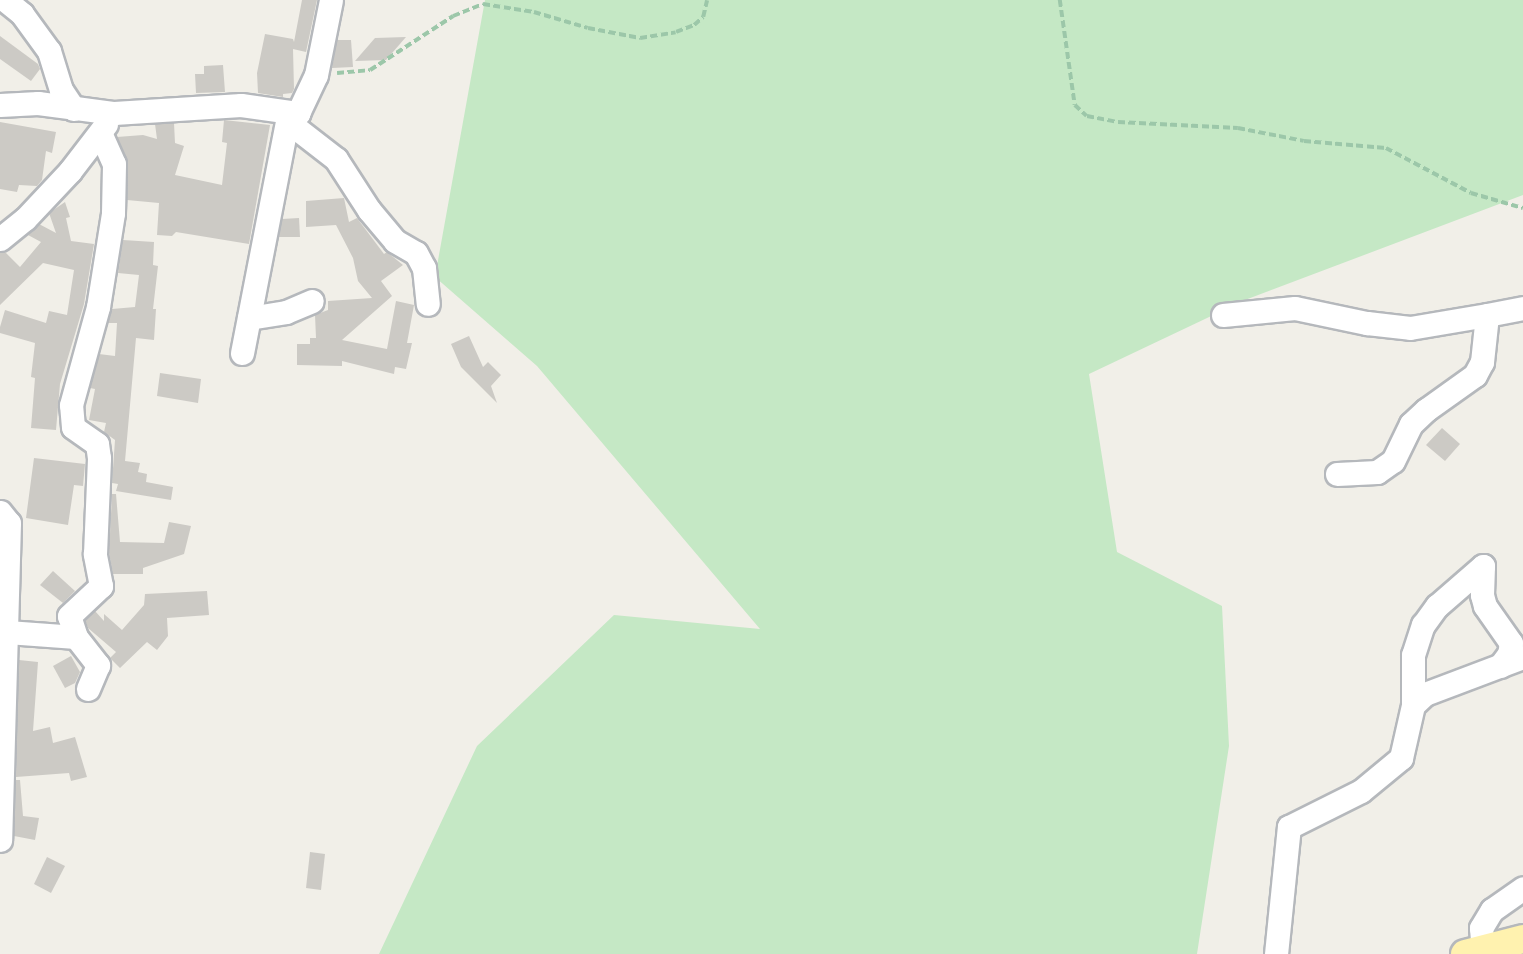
<!DOCTYPE html>
<html>
<head>
<meta charset="utf-8">
<style>
  body { margin:0 }
  #map { position:relative; width:1523px; height:954px; overflow:hidden; background:#f1efe8; font-family:"Space Grotesk",sans-serif }
  div>[style] { position:absolute }
  [style*='--x'] { left:calc(var(--x)*1px); top:calc(var(--y)*1px); width:calc(var(--w)*1px); rotate:calc(var(--a)*1deg) }
  .green>* { inset:0; background:#c5e8c5 }
  .building>* { inset:0; background:#cccac5 }
  .path>* { height:3.5px; margin-top:-1.75px; transform-origin:0; background:repeating-linear-gradient(90deg,#9cc7a9 0 7px,transparent 0 10.5px) }
  .roads { filter:drop-shadow(2px 0 #b5b8bc) drop-shadow(-2px 0 #b5b8bc) drop-shadow(0 2px #b5b8bc) drop-shadow(0 -2px #b5b8bc) }
  .minor>* { height:23px; margin:-11.5px; padding:0 11.5px; transform-origin:11.5px; border-radius:11.5px; background:#fff }
  .major>* { height:28px; margin:-14px; padding:0 14px; transform-origin:14px; border-radius:14px; background:#fff2af }
  span { translate:-50% -50%; white-space:nowrap; text-align:center; line-height:1.15; -webkit-text-stroke:6px #fff; paint-order:stroke }
</style>
</head>
<body>
<div id="map">
  <div class="green">
    <i style="clip-path:polygon(485px 0,1523px 0,1523px 195px,1245px 300px,1089px 374px,1117px 552px,1222px 606px,1229px 746px,1197px 954px,379px 954px,477px 746px,614px 615px,760px 629px,537px 366px,435px 277px)"></i>
  </div>
  <div class="building">
    <i style="clip-path:polygon(302px 0,317px 0,306px 52px,293px 49px,294px 89px,292px 93px,283px 94px,283px 97px,258px 93px,257px 73px,265px 34px,293px 39px,294px 42px)"></i>
    <i style="clip-path:polygon(0 36px,38px 64px,40px 69px,31px 81px,0 59px)"></i>
    <i style="clip-path:polygon(406px 37px,386px 60px,355px 61px,375px 38px)"></i>
    <i style="clip-path:polygon(337px 40px,351px 40px,353px 67px,332px 68px)"></i>
    <i style="clip-path:polygon(223px 65px,225px 92px,196px 93px,195px 74px,204px 74px,204px 66px)"></i>
    <i style="clip-path:polygon(224px 120px,270px 125px,249px 244px,176px 232px,172px 236px,157px 235px,159px 203px,127px 200px,128px 164px,117px 137px,143px 135px,157px 139px,155px 124px,174px 123px,175px 143px,184px 146px,175px 175px,222px 185px,227px 143px,222px 142px)"></i>
    <i style="clip-path:polygon(0 122px,56px 132px,52px 153px,46px 151px,42px 180px,37px 186px,19px 185px,17px 192px,0 189px)"></i>
    <i style="clip-path:polygon(344px 198px,349px 222px,357px 218px,384px 254px,387px 252px,403px 265px,381px 281px,392px 296px,342px 340px,387px 349px,396px 301px,414px 305px,407px 343px,412px 343px,406px 369px,395px 367px,394px 374px,342px 361px,342px 366px,297px 365px,297px 344px,310px 344px,310px 338px,316px 338px,315px 315px,328px 310px,328px 301px,372px 298px,358px 281px,353px 258px,336px 225px,306px 227px,306px 201px)"></i>
    <i style="clip-path:polygon(65px 202px,70px 217px,66px 218px,71px 241px,94px 244px,84px 304px,60px 384px,56px 430px,31px 428px,35px 378px,31px 377px,35px 343px,0 333px,0 327px,5px 310px,46px 323px,49px 311px,67px 315px,74px 270px,43px 263px,0 305px,0 253px,5px 252px,20px 267px,41px 242px,28px 235px,39px 224px,56px 233px,49px 213px)"></i>
    <i style="clip-path:polygon(299px 218px,300px 237px,279px 237px,282px 219px)"></i>
    <i style="clip-path:polygon(123px 240px,154px 242px,153px 265px,158px 266px,153px 309px,156px 309px,154px 340px,136px 338px,125px 461px,140px 463px,138px 472px,147px 474px,146px 482px,173px 487px,171px 500px,116px 491px,118px 484px,112px 483px,115px 440px,104px 432px,106px 423px,89px 420px,95px 389px,90px 388px,99px 354px,115px 356px,117px 323px,108px 323px,112px 309px,135px 307px,139px 275px,118px 273px)"></i>
    <i style="clip-path:polygon(469px 336px,483px 367px,488px 362px,501px 375px,491px 386px,497px 403px,461px 367px,451px 344px)"></i>
    <i style="clip-path:polygon(160px 373px,201px 379px,198px 403px,157px 396px)"></i>
    <i style="clip-path:polygon(1442px 428px,1460px 444px,1445px 461px,1426px 445px)"></i>
    <i style="clip-path:polygon(34px 458px,85px 464px,83px 486px,74px 485px,68px 525px,26px 518px)"></i>
    <i style="clip-path:polygon(112px 494px,116px 494px,120px 542px,164px 543px,169px 522px,191px 526px,184px 554px,143px 568px,143px 574px,113px 574px,109px 553px)"></i>
    <i style="clip-path:polygon(53px 571px,75px 591px,63px 603px,40px 585px)"></i>
    <i style="clip-path:polygon(207px 591px,209px 615px,167px 618px,168px 636px,157px 650px,147px 642px,120px 668px,110px 658px,116px 652px,88px 628px,85px 620px,95px 611px,104px 621px,104px 614px,122px 630px,144px 605px,145px 594px)"></i>
    <i style="clip-path:polygon(71px 656px,80px 672px,75px 683px,65px 688px,53px 666px)"></i>
    <i style="clip-path:polygon(19px 660px,38px 662px,33px 731px,50px 727px,53px 743px,75px 737px,87px 777px,71px 781px,69px 773px,16px 777px)"></i>
    <i style="clip-path:polygon(16px 780px,20px 780px,23px 816px,39px 818px,35px 840px,14px 836px)"></i>
    <i style="clip-path:polygon(310px 852px,325px 854px,321px 890px,306px 888px)"></i>
    <i style="clip-path:polygon(47px 857px,65px 866px,51px 893px,34px 884px)"></i>
  </div>
  <div class="path">
    <i style="--x:1060;--y:0;--w:106;--a:81.9"></i>
    <i style="--x:1075;--y:105;--w:16;--a:43"></i>
    <i style="--x:1087;--y:116;--w:32;--a:11"></i>
    <i style="--x:1118;--y:122;--w:120;--a:2.9"></i>
    <i style="--x:1238;--y:128;--w:67;--a:11.1"></i>
    <i style="--x:1304;--y:141;--w:82;--a:4.9"></i>
    <i style="--x:1386;--y:148;--w:96;--a:27.9"></i>
    <i style="--x:1471;--y:193;--w:54;--a:16.1"></i>
    <i style="--x:337;--y:73;--w:33;--a:-5"></i>
    <i style="--x:370;--y:70;--w:99;--a:-33"></i>
    <i style="--x:453;--y:16;--w:32;--a:-22"></i>
    <i style="--x:483;--y:4;--w:52;--a:8.9"></i>
    <i style="--x:534;--y:12;--w:56;--a:16.5"></i>
    <i style="--x:588;--y:28;--w:53;--a:10.9"></i>
    <i style="--x:640;--y:38;--w:36;--a:-9"></i>
    <i style="--x:676;--y:32;--w:19;--a:-21"></i>
    <i style="--x:694;--y:25;--w:12;--a:-42"></i>
    <i style="--x:703;--y:17;--w:17;--a:-77"></i>
  </div>
  <div class="roads">
    <div class="minor">
      <i style="--x:5;--y:0;--w:22;--a:39"></i>
      <i style="--x:22;--y:14;--w:46;--a:53.9"></i>
      <i style="--x:49;--y:51;--w:41;--a:72.9"></i>
      <i style="--x:61;--y:90;--w:23;--a:56"></i>
      <i style="--x:0;--y:105;--w:38;--a:-3"></i>
      <i style="--x:38;--y:103;--w:77;--a:7.5"></i>
      <i style="--x:114;--y:113;--w:127;--a:-3.6"></i>
      <i style="--x:241;--y:105;--w:58;--a:8"></i>
      <i style="--x:287;--y:121;--w:62;--a:37.8"></i>
      <i style="--x:336;--y:159;--w:61;--a:57.1"></i>
      <i style="--x:369;--y:210;--w:40;--a:50"></i>
      <i style="--x:395;--y:241;--w:24;--a:30"></i>
      <i style="--x:416;--y:253;--w:17;--a:62"></i>
      <i style="--x:424;--y:268;--w:36;--a:84"></i>
      <i style="--x:0;--y:239;--w:32;--a:-39"></i>
      <i style="--x:25;--y:219;--w:66;--a:-46.8"></i>
      <i style="--x:70;--y:171;--w:59;--a:-52.5"></i>
      <i style="--x:1223;--y:315;--w:72;--a:-5.6"></i>
      <i style="--x:1295;--y:308;--w:74;--a:11.8"></i>
      <i style="--x:1367;--y:323;--w:43;--a:6.6"></i>
      <i style="--x:1410;--y:328;--w:78;--a:-9.6"></i>
      <i style="--x:249;--y:318;--w:37;--a:-9"></i>
      <i style="--x:286;--y:312;--w:28;--a:-23"></i>
      <i style="--x:242;--y:353;--w:236;--a:-79"></i>
      <i style="--x:287;--y:121;--w:14;--a:-36"></i>
      <i style="--x:298;--y:113;--w:42;--a:-64.7"></i>
      <i style="--x:316;--y:75;--w:76;--a:-78.7"></i>
      <i style="--x:1337;--y:474;--w:40;--a:-2.9"></i>
      <i style="--x:1377;--y:472;--w:19;--a:-35"></i>
      <i style="--x:1393;--y:461;--w:41;--a:-64.1"></i>
      <i style="--x:1411;--y:424;--w:21;--a:-43"></i>
      <i style="--x:1426;--y:410;--w:60;--a:-35.5"></i>
      <i style="--x:1475;--y:375;--w:15;--a:-62"></i>
      <i style="--x:1482;--y:362;--w:47;--a:-83.9"></i>
      <i style="--x:1487;--y:315;--w:37;--a:-11"></i>
      <i style="--x:0;--y:512;--w:14;--a:51"></i>
      <i style="--x:9;--y:523;--w:317;--a:91.6"></i>
      <i style="--x:1483;--y:566;--w:29;--a:92"></i>
      <i style="--x:1482;--y:595;--w:11;--a:75"></i>
      <i style="--x:1485;--y:606;--w:45;--a:54.9"></i>
      <i style="--x:1511;--y:643;--w:11;--a:100"></i>
      <i style="--x:1509;--y:654;--w:15;--a:127"></i>
      <i style="--x:7;--y:632;--w:69;--a:4.1"></i>
      <i style="--x:76;--y:637;--w:22;--a:-108"></i>
      <i style="--x:69;--y:616;--w:44;--a:-43.2"></i>
      <i style="--x:101;--y:586;--w:33;--a:-101"></i>
      <i style="--x:95;--y:554;--w:96;--a:-87.6"></i>
      <i style="--x:99;--y:458;--w:14;--a:-98"></i>
      <i style="--x:97;--y:444;--w:29;--a:-145"></i>
      <i style="--x:73;--y:427;--w:22;--a:-95"></i>
      <i style="--x:71;--y:405;--w:102;--a:-74.6"></i>
      <i style="--x:98;--y:307;--w:95;--a:-80.9"></i>
      <i style="--x:113;--y:213;--w:49;--a:-88.8"></i>
      <i style="--x:114;--y:164;--w:34;--a:-114"></i>
      <i style="--x:76;--y:637;--w:36;--a:52"></i>
      <i style="--x:98;--y:665;--w:26;--a:113"></i>
      <i style="--x:1413;--y:705;--w:50;--a:-90"></i>
      <i style="--x:1413;--y:655;--w:32;--a:-72"></i>
      <i style="--x:1423;--y:625;--w:24;--a:-54"></i>
      <i style="--x:1437;--y:606;--w:61;--a:-41"></i>
      <i style="--x:1483;--y:951;--w:23;--a:-95"></i>
      <i style="--x:1481;--y:928;--w:21;--a:-59"></i>
      <i style="--x:1492;--y:910;--w:38;--a:-35"></i>
      <i style="--x:1276;--y:954;--w:128;--a:-84.2"></i>
      <i style="--x:1289;--y:827;--w:80;--a:-26.6"></i>
      <i style="--x:1361;--y:791;--w:52;--a:-39.5"></i>
      <i style="--x:1401;--y:758;--w:54;--a:-77.2"></i>
      <i style="--x:1413;--y:705;--w:16;--a:-43"></i>
      <i style="--x:1425;--y:694;--w:105;--a:-20.7"></i>
    </div>
    <div class="major">
      <i style="--x:1465;--y:954;--w:60;--a:-14.5"></i>
    </div>
  </div>
</div>
</body>
</html>
